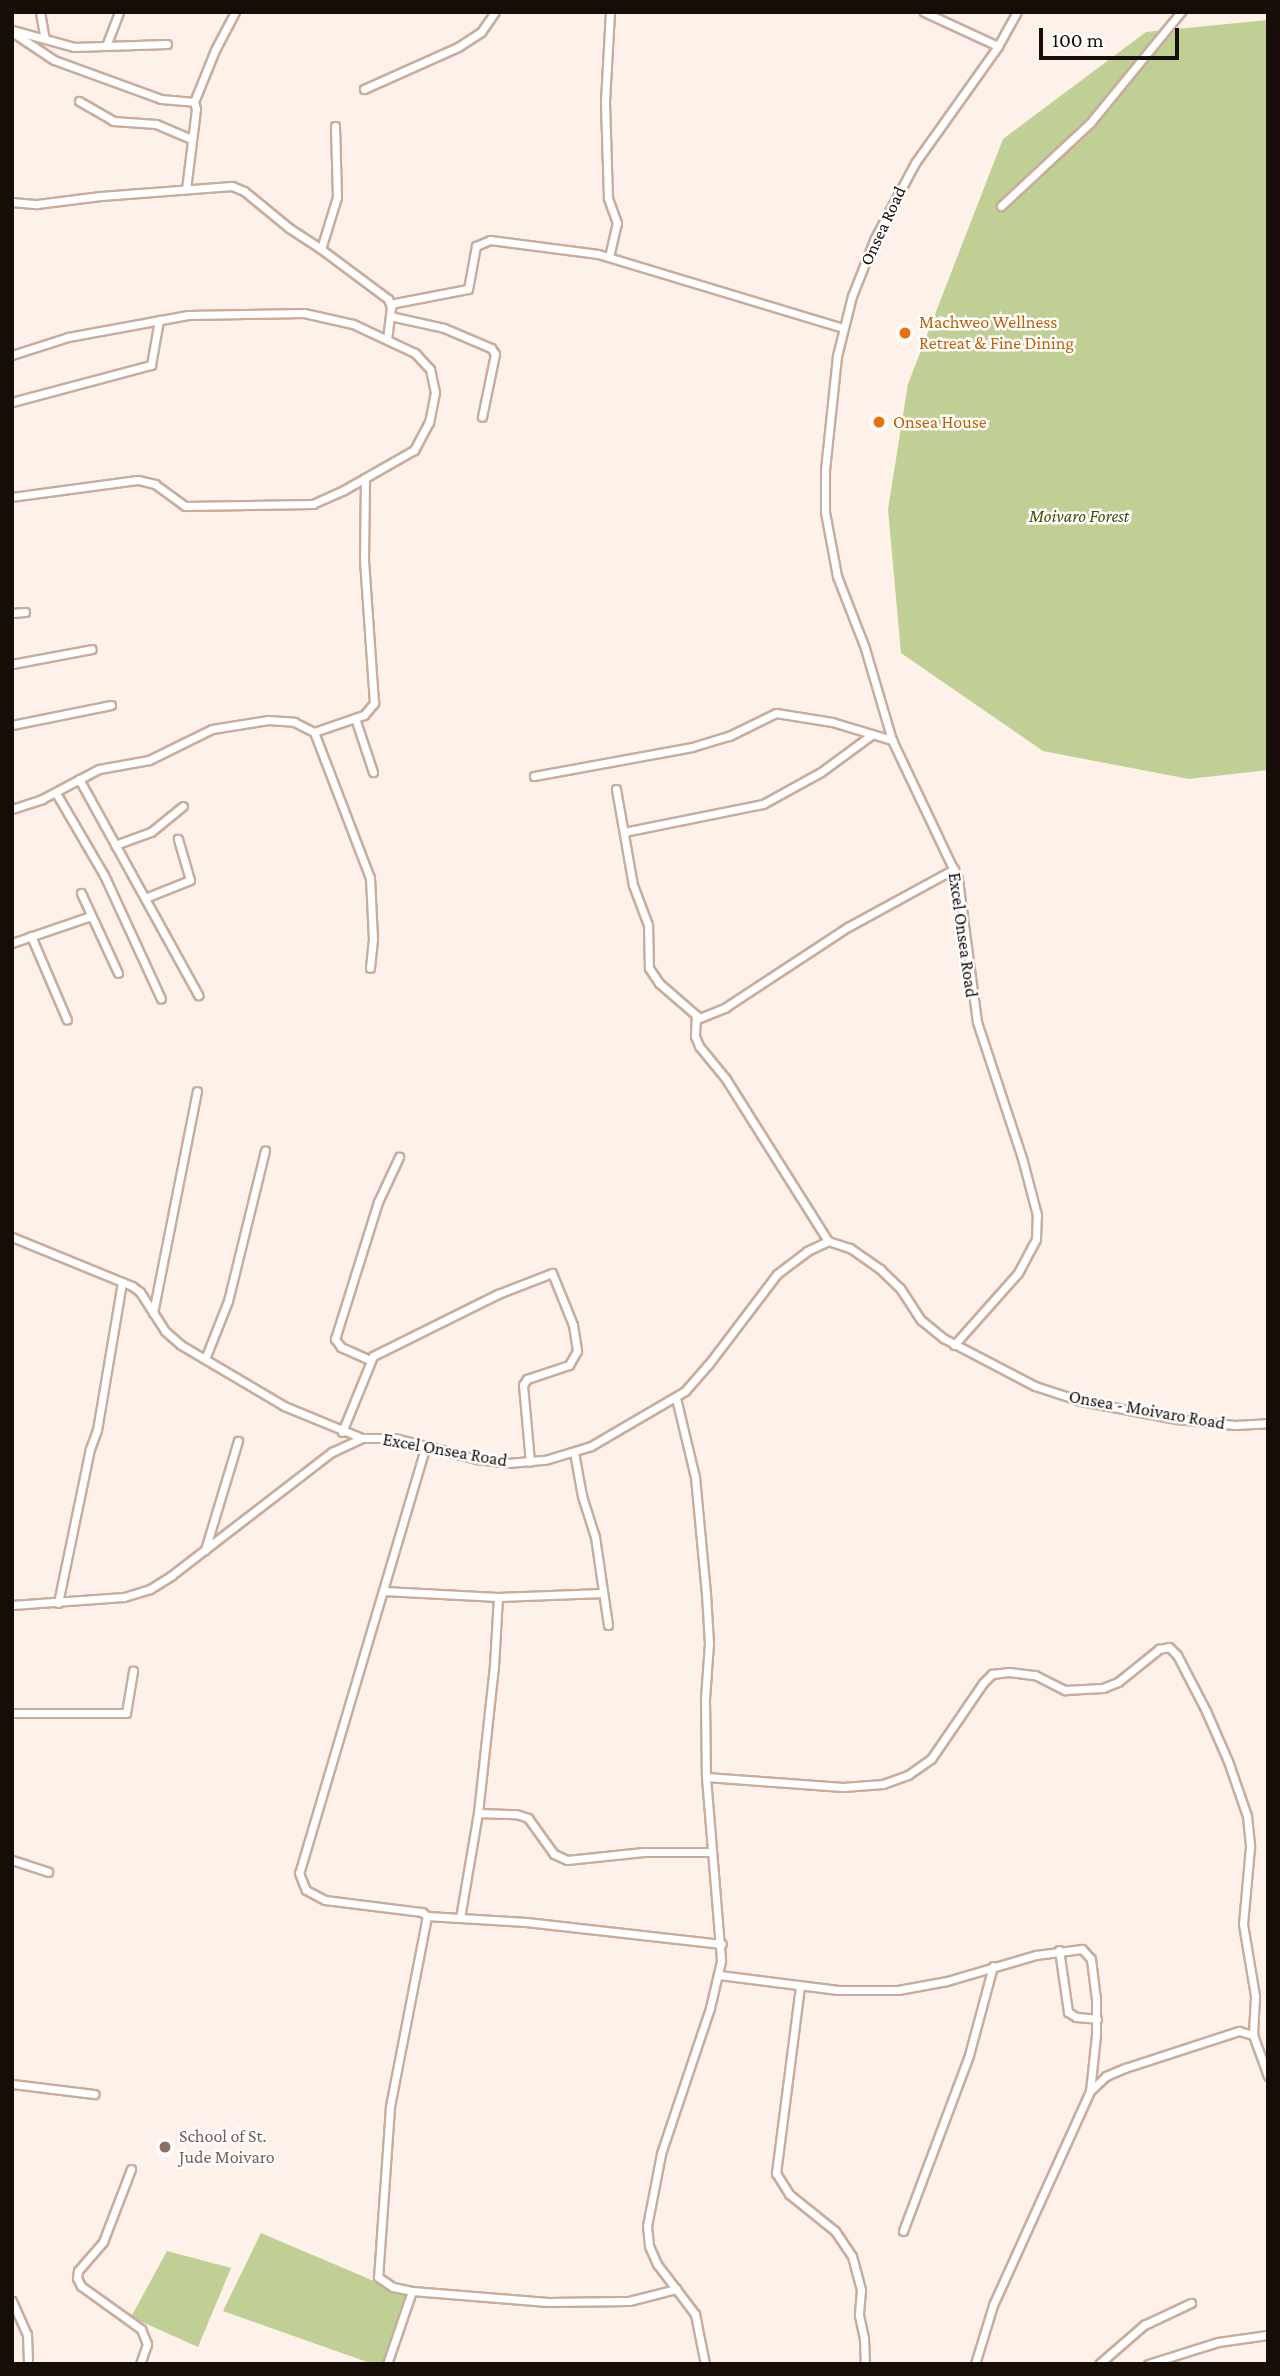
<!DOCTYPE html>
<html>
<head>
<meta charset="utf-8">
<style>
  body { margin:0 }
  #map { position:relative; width:1280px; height:2376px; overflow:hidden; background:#fdf1ea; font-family:"Crimson Pro",serif }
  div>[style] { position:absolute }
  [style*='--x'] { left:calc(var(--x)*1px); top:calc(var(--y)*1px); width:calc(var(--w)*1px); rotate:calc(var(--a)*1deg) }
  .green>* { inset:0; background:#c0cf93 }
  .roads { filter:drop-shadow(2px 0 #c9ad9c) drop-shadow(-2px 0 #c9ad9c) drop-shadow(0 2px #c9ad9c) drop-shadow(0 -2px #c9ad9c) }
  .minor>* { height:7px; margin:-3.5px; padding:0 3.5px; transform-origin:3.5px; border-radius:3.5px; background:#fff }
  .dots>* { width:19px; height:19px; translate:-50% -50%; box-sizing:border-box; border:4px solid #fff; border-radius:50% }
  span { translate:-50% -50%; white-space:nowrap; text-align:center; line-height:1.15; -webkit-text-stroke:5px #fff; paint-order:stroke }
  .street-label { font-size:18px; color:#170d07 }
  .food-label { font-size:18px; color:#c56008 }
  .left { translate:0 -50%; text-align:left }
  .park-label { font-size:18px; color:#424f05; font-style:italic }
  .education-label { font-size:18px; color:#785e54 }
  .frame { position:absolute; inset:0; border:14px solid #170d07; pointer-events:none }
  .scale { position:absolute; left:1039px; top:28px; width:140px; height:32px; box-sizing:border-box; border:4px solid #170d07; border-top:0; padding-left:9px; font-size:21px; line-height:24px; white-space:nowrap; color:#170d07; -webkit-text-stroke:5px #fff; paint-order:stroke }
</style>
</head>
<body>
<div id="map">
  <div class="green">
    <i style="clip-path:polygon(1268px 20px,1268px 770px,1189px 779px,1043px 751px,901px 653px,888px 509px,908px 384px,1003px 139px,1146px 32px)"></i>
    <i style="clip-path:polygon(261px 2233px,409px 2296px,389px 2364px,373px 2364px,223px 2311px)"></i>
    <i style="clip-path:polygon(167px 2251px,231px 2268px,198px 2347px,131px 2317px)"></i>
  </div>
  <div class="roads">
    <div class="minor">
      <i style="--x:40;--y:12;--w:27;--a:80"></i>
      <i style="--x:924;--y:12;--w:81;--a:24.7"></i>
      <i style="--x:12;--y:30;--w:64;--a:15.3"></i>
      <i style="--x:74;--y:47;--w:93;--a:-1.8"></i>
      <i style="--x:12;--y:32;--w:50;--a:33.7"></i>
      <i style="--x:54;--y:60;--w:114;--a:20"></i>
      <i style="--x:161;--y:99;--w:33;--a:5"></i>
      <i style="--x:194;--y:102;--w:7;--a:74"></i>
      <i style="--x:196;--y:109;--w:81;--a:97.1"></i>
      <i style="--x:106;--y:46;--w:36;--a:-69"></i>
      <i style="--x:364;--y:89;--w:103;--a:-24.1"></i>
      <i style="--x:458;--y:47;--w:27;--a:-33"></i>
      <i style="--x:481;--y:32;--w:24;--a:-55"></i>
      <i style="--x:79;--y:101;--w:39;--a:30"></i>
      <i style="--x:113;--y:121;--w:43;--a:4"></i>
      <i style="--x:156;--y:124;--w:39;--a:23"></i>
      <i style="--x:194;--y:102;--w:56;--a:-68"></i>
      <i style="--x:215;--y:50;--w:43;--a:-62.2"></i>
      <i style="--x:335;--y:126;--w:71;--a:88.4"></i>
      <i style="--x:337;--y:197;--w:54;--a:107.1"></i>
      <i style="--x:321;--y:249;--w:84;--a:36.7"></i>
      <i style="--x:388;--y:299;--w:9;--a:69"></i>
      <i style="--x:391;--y:307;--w:32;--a:97"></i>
      <i style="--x:12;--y:202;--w:25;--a:5"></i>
      <i style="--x:37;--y:204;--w:64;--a:-7.1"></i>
      <i style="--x:101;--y:196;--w:131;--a:-4.4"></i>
      <i style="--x:232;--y:186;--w:13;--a:23"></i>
      <i style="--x:244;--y:191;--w:58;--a:39.4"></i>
      <i style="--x:289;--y:228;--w:38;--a:33"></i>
      <i style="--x:1001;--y:206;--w:122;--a:-43"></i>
      <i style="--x:1090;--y:123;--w:144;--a:-50.7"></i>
      <i style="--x:609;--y:257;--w:35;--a:-77"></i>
      <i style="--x:617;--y:223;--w:27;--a:-110"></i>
      <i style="--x:608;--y:198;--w:97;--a:-91.8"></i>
      <i style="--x:605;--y:101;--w:89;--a:-86.8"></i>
      <i style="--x:390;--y:304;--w:79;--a:-10.9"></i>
      <i style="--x:468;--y:289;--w:44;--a:-79.5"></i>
      <i style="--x:476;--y:246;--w:15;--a:-23"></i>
      <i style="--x:490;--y:240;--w:109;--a:7.4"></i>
      <i style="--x:598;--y:254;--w:256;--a:16.8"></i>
      <i style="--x:390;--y:316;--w:55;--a:12.5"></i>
      <i style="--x:444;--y:328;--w:51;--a:23.1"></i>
      <i style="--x:491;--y:348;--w:7;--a:56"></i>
      <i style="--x:495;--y:354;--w:64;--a:101.7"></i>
      <i style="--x:12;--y:355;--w:59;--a:-17.8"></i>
      <i style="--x:68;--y:337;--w:122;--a:-10.4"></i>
      <i style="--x:188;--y:315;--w:116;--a:-1"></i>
      <i style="--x:304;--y:313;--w:50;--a:12.7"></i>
      <i style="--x:353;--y:324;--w:68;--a:25.1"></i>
      <i style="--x:415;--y:353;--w:22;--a:47"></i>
      <i style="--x:430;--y:369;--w:24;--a:78"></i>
      <i style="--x:435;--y:392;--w:31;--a:101"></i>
      <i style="--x:429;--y:422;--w:32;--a:118"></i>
      <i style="--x:414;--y:450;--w:81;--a:150.3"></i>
      <i style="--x:344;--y:490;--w:34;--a:156"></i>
      <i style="--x:313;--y:504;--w:128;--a:179.1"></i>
      <i style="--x:185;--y:506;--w:37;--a:-144"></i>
      <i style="--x:155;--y:484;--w:18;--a:-167"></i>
      <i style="--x:137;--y:480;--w:126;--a:172.3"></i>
      <i style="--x:12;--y:402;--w:144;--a:-14.9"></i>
      <i style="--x:151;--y:365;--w:46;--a:-79.9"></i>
      <i style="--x:12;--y:613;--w:13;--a:-4"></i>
      <i style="--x:12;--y:664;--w:81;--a:-10.6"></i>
      <i style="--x:355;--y:718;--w:57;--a:71.6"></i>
      <i style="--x:12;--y:725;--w:101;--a:-11.4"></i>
      <i style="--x:314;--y:732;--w:53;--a:-18.8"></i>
      <i style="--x:364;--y:715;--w:16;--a:-50"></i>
      <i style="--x:374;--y:703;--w:143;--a:-94"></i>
      <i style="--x:364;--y:560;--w:82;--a:-89.3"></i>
      <i style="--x:534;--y:776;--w:161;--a:-10.4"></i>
      <i style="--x:692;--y:747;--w:39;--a:-17"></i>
      <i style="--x:729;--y:736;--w:52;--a:-26.1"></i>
      <i style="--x:776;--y:713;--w:57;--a:9.1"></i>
      <i style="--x:832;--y:722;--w:63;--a:16.7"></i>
      <i style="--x:79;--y:779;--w:247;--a:61.1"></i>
      <i style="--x:616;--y:789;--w:97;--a:80"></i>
      <i style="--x:633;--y:885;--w:43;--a:69.4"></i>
      <i style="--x:648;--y:925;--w:43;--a:88.7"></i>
      <i style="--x:649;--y:968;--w:18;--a:56"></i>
      <i style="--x:659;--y:983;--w:49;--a:40.9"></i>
      <i style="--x:696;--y:1015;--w:21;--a:93"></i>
      <i style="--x:695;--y:1036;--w:11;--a:68"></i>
      <i style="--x:699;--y:1046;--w:43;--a:50.7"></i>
      <i style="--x:726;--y:1079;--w:191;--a:57.8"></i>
      <i style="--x:56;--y:793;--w:95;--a:59.7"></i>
      <i style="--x:104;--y:875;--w:136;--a:65.3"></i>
      <i style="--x:12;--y:809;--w:32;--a:-18"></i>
      <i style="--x:42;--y:799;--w:64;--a:-27.8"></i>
      <i style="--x:99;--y:769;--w:51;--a:-10.2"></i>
      <i style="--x:149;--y:760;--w:70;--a:-26.2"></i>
      <i style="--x:212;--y:729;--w:57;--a:-9.1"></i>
      <i style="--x:268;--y:720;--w:26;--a:4"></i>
      <i style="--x:294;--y:722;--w:22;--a:27"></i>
      <i style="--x:314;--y:732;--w:156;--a:69"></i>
      <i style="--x:370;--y:878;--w:61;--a:87.2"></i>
      <i style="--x:373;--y:939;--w:29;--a:96"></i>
      <i style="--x:624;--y:832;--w:142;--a:-11.4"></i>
      <i style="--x:763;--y:804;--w:66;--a:-28.9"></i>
      <i style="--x:821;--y:772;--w:61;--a:-36.3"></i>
      <i style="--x:115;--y:845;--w:38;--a:-20"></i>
      <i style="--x:151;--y:832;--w:41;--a:-39.1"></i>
      <i style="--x:81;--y:893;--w:88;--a:65.2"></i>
      <i style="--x:145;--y:898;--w:48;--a:-21.8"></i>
      <i style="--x:190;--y:880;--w:43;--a:-106.3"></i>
      <i style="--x:31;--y:936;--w:91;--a:66.8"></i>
      <i style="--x:12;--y:943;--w:83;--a:-18.9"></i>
      <i style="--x:697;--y:1019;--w:31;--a:-22"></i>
      <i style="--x:726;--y:1007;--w:146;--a:-33.3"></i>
      <i style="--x:848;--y:927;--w:121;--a:-28.7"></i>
      <i style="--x:12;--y:1237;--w:130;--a:22.2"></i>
      <i style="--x:132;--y:1286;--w:10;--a:37"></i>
      <i style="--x:140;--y:1292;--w:46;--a:57.3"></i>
      <i style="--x:165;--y:1331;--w:21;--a:41"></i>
      <i style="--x:181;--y:1345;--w:120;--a:30.6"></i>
      <i style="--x:284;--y:1406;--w:84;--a:22.3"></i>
      <i style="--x:153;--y:1313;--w:226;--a:-78.8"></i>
      <i style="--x:954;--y:1345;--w:96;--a:-48.4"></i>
      <i style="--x:1018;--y:1273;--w:38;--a:-62"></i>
      <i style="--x:1036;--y:1239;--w:24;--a:-88"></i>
      <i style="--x:1037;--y:1215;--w:59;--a:-104.7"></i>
      <i style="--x:1022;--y:1158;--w:143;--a:-108.3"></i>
      <i style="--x:977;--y:1022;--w:144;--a:-97.6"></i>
      <i style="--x:958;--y:879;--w:154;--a:-115.4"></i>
      <i style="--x:892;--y:740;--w:96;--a:-106.4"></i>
      <i style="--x:865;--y:648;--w:77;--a:-111.3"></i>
      <i style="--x:837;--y:576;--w:65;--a:-100.6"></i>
      <i style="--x:825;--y:512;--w:42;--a:-90"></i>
      <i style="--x:825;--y:470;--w:115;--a:-84"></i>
      <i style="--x:837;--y:356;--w:62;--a:-76"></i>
      <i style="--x:852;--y:296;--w:62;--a:-68.4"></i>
      <i style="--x:875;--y:238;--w:85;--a:-61.9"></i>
      <i style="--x:915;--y:163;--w:143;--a:-54.6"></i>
      <i style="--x:998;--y:46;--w:39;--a:-61"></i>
      <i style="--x:205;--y:1359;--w:62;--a:-68.4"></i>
      <i style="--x:228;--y:1301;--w:155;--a:-76.2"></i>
      <i style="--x:370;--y:1360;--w:32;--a:-156"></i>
      <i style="--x:341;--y:1347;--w:10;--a:-127"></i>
      <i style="--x:335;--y:1339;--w:144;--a:-72.6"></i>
      <i style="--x:378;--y:1202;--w:50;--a:-65"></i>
      <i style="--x:676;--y:1398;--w:81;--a:76.5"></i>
      <i style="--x:695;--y:1477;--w:118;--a:84.6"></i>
      <i style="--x:706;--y:1594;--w:49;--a:86.5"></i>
      <i style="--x:709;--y:1643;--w:56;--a:94.1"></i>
      <i style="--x:705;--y:1699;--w:78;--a:89.3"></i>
      <i style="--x:706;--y:1777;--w:185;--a:85.3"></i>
      <i style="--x:721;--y:1961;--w:48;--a:103.2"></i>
      <i style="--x:710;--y:2008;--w:154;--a:108.6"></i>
      <i style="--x:661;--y:2154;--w:73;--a:101"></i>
      <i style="--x:647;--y:2226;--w:20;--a:84"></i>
      <i style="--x:649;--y:2246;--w:20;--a:66"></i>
      <i style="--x:657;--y:2264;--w:63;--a:52.8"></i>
      <i style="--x:695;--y:2314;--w:51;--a:78.7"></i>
      <i style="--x:342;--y:1432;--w:82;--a:-67.8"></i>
      <i style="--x:373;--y:1356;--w:140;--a:-26.4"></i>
      <i style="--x:498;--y:1294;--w:58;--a:-21.3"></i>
      <i style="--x:552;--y:1273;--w:56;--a:68"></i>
      <i style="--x:573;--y:1325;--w:26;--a:81"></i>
      <i style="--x:577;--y:1351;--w:16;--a:120"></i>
      <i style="--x:569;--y:1365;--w:44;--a:161.6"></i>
      <i style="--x:527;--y:1379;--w:7;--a:124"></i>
      <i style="--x:523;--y:1385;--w:77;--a:84.8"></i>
      <i style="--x:426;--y:1445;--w:446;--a:106.5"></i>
      <i style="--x:299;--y:1873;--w:18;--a:68"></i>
      <i style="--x:306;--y:1890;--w:21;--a:28"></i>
      <i style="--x:325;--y:1900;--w:98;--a:7.1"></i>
      <i style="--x:422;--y:1912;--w:6;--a:39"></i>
      <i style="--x:427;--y:1916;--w:195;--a:101"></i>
      <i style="--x:390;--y:2107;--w:170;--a:94"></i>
      <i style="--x:378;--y:2277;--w:18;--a:34"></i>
      <i style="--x:393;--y:2287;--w:19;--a:12"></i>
      <i style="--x:412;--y:2291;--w:136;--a:4.6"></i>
      <i style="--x:548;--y:2302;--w:81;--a:-0.7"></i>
      <i style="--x:629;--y:2301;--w:49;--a:-14.3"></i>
      <i style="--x:574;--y:1452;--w:45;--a:79.7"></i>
      <i style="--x:582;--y:1496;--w:43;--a:72.4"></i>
      <i style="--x:595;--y:1537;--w:89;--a:81.6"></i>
      <i style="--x:205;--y:1550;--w:114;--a:-73.2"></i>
      <i style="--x:384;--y:1591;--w:114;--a:3"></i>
      <i style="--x:498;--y:1597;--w:105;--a:-2.2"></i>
      <i style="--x:58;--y:1603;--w:157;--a:-78.3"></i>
      <i style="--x:90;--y:1449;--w:20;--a:-70"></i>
      <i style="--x:97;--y:1430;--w:150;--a:-80.4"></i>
      <i style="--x:12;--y:1605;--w:112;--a:-4.1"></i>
      <i style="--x:124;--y:1597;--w:27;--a:-17"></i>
      <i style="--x:150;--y:1589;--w:26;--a:-32"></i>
      <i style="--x:172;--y:1575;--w:202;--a:-37.6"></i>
      <i style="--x:332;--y:1452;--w:33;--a:-25"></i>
      <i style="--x:362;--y:1438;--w:32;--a:0"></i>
      <i style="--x:394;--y:1438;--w:86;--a:14.2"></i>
      <i style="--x:477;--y:1459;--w:31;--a:7"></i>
      <i style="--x:508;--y:1463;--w:37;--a:-5"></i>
      <i style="--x:545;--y:1460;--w:48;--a:-16.9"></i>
      <i style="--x:591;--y:1446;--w:109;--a:-30.3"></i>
      <i style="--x:685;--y:1391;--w:35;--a:-49"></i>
      <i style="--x:708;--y:1365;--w:114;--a:-52.8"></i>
      <i style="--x:777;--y:1274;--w:38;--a:-37"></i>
      <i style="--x:807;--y:1251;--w:23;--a:-25"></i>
      <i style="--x:828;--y:1241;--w:23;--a:18"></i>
      <i style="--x:850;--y:1248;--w:37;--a:35"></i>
      <i style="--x:880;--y:1269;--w:28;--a:44"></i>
      <i style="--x:900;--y:1288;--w:38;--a:57"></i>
      <i style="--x:921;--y:1320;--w:28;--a:39"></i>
      <i style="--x:943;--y:1338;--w:104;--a:27.6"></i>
      <i style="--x:1035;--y:1386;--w:48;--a:18.1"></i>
      <i style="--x:1081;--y:1401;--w:97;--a:10.7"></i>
      <i style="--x:1176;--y:1419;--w:59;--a:5.8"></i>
      <i style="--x:1235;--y:1425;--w:33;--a:-3"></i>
      <i style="--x:12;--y:1713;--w:114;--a:0"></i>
      <i style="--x:126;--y:1713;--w:43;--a:-80.5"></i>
      <i style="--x:706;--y:1777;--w:137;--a:4.2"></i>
      <i style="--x:843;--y:1787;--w:40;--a:-4.3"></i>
      <i style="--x:883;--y:1784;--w:27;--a:-20"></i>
      <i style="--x:908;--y:1775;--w:28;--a:-35"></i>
      <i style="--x:931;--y:1759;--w:92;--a:-55.6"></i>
      <i style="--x:983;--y:1683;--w:13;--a:-45"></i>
      <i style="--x:992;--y:1674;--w:17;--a:-7"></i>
      <i style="--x:1009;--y:1672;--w:26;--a:7"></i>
      <i style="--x:1035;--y:1675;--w:34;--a:27"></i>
      <i style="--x:1065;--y:1690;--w:38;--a:-3"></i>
      <i style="--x:1103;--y:1688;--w:16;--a:-22"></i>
      <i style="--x:1118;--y:1682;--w:53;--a:-38.8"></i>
      <i style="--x:1159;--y:1649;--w:10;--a:-11"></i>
      <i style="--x:1169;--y:1647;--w:11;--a:45"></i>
      <i style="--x:1177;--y:1655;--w:63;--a:62.6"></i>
      <i style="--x:1206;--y:1711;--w:55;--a:66.3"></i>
      <i style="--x:1228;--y:1761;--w:58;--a:70.9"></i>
      <i style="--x:1247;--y:1816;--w:31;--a:84"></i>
      <i style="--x:1250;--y:1847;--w:77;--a:95.2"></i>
      <i style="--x:1243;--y:1924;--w:73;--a:80.5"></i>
      <i style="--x:1255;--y:1996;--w:39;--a:93"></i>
      <i style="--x:1253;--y:2035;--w:44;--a:69.9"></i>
      <i style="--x:478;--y:1813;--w:38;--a:2"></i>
      <i style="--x:516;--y:1814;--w:13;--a:18"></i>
      <i style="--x:528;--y:1818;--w:44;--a:54.2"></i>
      <i style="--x:554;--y:1854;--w:14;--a:25"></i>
      <i style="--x:567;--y:1860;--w:77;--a:-5.9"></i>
      <i style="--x:644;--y:1852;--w:67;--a:0"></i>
      <i style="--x:12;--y:1860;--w:38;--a:18"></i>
      <i style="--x:427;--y:1916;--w:99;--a:3.5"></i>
      <i style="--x:526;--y:1922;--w:197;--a:6.4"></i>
      <i style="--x:460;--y:1918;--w:107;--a:-80.3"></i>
      <i style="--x:478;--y:1813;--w:148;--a:-83.8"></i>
      <i style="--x:494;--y:1666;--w:69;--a:-86.7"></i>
      <i style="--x:1059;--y:1950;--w:63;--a:81.7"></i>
      <i style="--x:1068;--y:2012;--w:9;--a:32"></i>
      <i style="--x:1076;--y:2017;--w:21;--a:5"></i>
      <i style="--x:719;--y:1975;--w:120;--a:7.2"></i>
      <i style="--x:838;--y:1990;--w:60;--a:0"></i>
      <i style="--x:898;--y:1990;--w:50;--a:-10.4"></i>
      <i style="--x:947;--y:1981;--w:93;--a:-16.3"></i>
      <i style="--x:1036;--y:1955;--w:46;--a:-7.4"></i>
      <i style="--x:1082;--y:1949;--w:13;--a:48"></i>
      <i style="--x:1091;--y:1959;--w:38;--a:83"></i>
      <i style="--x:1096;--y:1997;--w:38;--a:90"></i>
      <i style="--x:1096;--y:2035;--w:56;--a:96.1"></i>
      <i style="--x:800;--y:1986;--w:189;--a:97.3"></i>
      <i style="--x:776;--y:2173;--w:25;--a:58"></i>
      <i style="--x:789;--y:2194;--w:59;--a:38.8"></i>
      <i style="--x:835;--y:2231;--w:30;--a:56"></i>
      <i style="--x:852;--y:2256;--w:35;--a:75"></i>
      <i style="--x:861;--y:2290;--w:25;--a:95"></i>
      <i style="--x:859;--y:2315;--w:24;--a:78"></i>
      <i style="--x:864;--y:2338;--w:26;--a:88"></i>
      <i style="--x:12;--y:2084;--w:83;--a:7"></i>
      <i style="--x:131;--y:2169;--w:78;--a:111"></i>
      <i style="--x:103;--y:2242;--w:38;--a:131"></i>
      <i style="--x:78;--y:2271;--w:7;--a:98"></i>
      <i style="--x:77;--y:2278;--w:9;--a:63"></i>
      <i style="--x:81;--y:2286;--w:74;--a:35.6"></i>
      <i style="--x:141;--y:2329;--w:16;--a:68"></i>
      <i style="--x:147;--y:2344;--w:21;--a:109"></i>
      <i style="--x:903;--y:2231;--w:188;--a:-69.4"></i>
      <i style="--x:969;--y:2055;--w:92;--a:-74.9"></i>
      <i style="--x:12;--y:2301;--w:36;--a:66"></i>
      <i style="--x:27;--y:2334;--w:30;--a:88"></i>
      <i style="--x:387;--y:2364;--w:77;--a:-71.1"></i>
      <i style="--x:975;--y:2364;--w:62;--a:-73"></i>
      <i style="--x:993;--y:2305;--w:235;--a:-65.6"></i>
      <i style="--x:1090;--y:2091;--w:22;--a:-43"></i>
      <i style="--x:1106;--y:2076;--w:21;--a:-23"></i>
      <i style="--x:1125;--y:2068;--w:120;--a:-18"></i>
      <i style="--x:1239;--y:2031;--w:15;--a:16"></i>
      <i style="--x:1099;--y:2364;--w:60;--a:-40.9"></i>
      <i style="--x:1144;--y:2325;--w:52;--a:-25.1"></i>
      <i style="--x:1148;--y:2364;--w:73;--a:-17.4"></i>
      <i style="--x:1218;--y:2342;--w:50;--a:-8"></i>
    </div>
  </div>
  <div class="dots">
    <i style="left:905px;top:333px;background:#e8710a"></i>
    <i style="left:879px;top:422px;background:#e8710a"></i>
    <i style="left:165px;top:2147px;background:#8d6e63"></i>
  </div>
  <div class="street-label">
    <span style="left:883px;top:226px;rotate:-65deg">Onsea Road</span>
    <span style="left:963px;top:935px;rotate:82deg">Excel Onsea Road</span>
    <span style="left:1147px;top:1410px;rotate:10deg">Onsea - Moivaro Road</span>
    <span style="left:445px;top:1450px;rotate:10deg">Excel Onsea Road</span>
  </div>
  <div class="food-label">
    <span class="left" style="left:919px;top:333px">Machweo Wellness<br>Retreat &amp; Fine Dining</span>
    <span class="left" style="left:893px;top:422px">Onsea House</span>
  </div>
  <div class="park-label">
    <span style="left:1079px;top:516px">Moivaro Forest</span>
  </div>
  <div class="education-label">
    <span class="left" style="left:179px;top:2147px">School of St.<br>Jude Moivaro</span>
  </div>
  <div class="frame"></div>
  <div class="scale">100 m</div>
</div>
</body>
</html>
